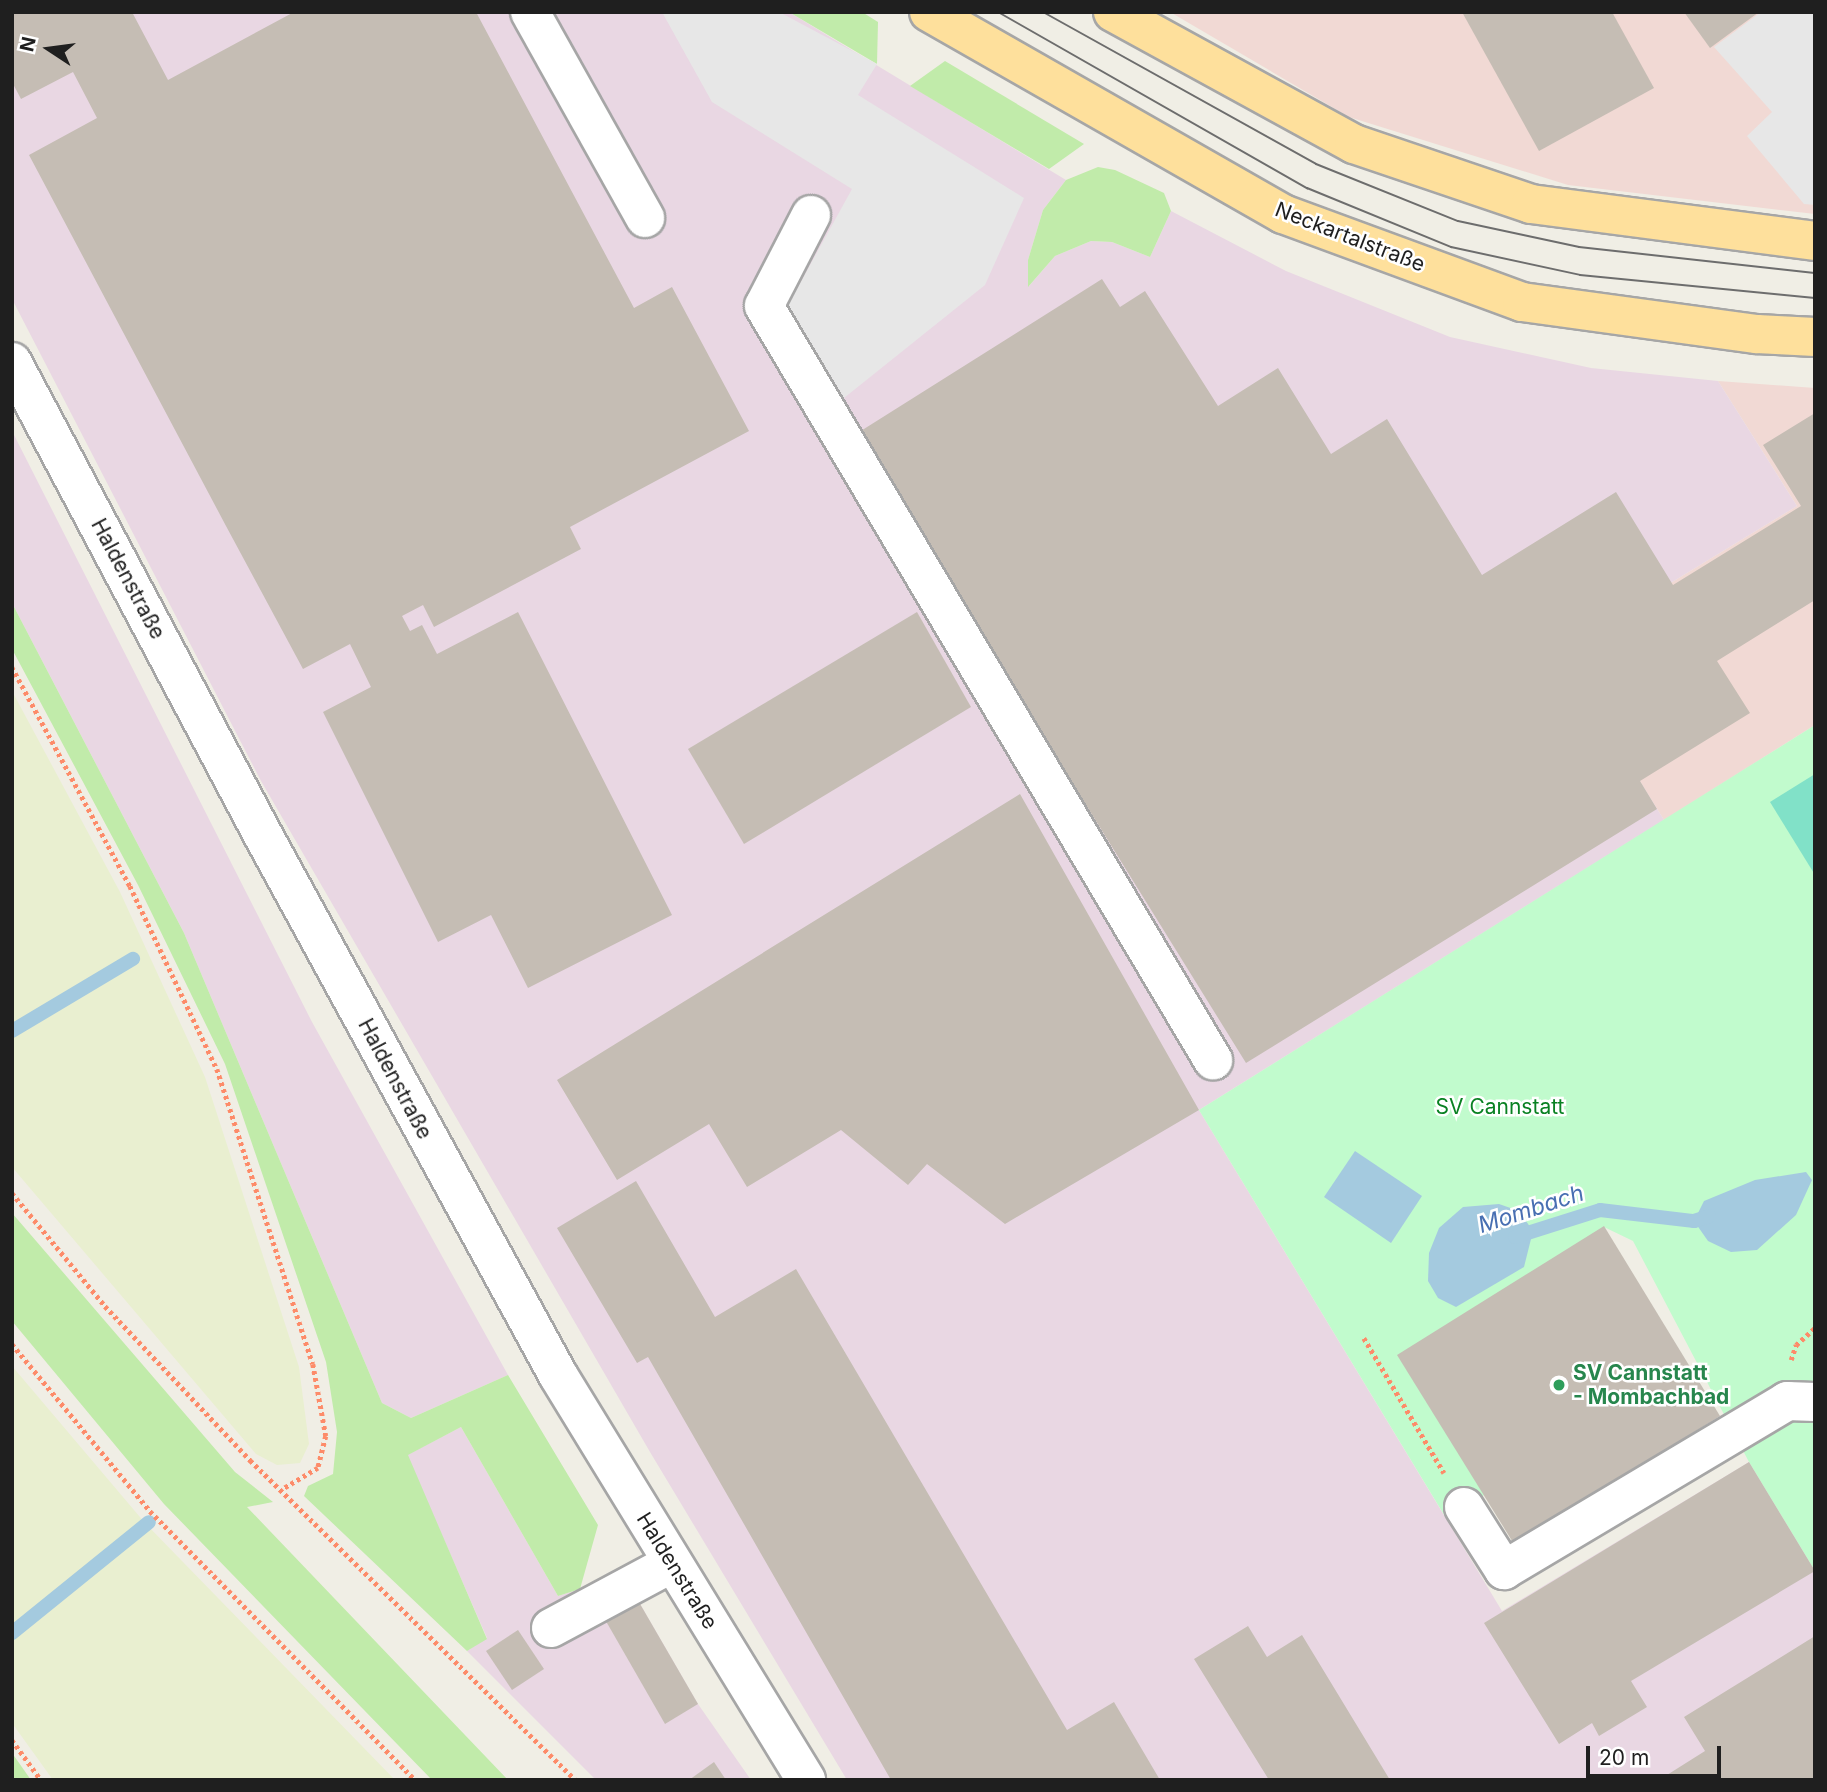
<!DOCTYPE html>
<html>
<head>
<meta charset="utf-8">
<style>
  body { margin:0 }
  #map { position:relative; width:1827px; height:1792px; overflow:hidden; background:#f0eee5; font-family:Inter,sans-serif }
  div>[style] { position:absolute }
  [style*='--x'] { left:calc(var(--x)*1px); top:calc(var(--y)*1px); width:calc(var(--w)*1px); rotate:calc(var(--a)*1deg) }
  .commercial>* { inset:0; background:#f1d9d4 }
  .industrial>* { inset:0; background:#e9d7e3 }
  .farmland>* { inset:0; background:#e9efd0 }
  .grass>* { inset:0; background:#c1ebaa }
  .park>* { inset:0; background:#c1fbcd }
  .pitch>* { inset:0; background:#81e1c8 }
  .parking>* { inset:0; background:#e7e7e7 }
  .water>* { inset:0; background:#a4cadf }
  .stream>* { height:14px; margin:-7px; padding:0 7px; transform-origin:7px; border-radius:7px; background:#a4cadf }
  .building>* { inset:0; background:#c5bdb4 }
  .path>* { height:4.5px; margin-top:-2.25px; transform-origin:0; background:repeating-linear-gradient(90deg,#fd8b69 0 3.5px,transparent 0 7px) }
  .roads { filter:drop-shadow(2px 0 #a6a6a6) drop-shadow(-2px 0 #a6a6a6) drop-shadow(0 2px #a6a6a6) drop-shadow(0 -2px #a6a6a6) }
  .minor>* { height:38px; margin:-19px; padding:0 19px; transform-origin:19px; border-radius:19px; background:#fff }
  .major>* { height:38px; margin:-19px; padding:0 19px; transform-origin:19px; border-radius:19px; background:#fee09c }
  .tram>* { height:2px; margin:-1px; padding:0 1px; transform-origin:1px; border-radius:1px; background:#6d6d6d }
  .dots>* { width:19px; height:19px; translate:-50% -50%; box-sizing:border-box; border:4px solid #fff; border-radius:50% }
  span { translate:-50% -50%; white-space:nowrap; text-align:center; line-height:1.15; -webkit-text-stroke:5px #fff; paint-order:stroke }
  .street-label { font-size:21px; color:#1f1f1f }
  .park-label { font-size:21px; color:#098122 }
  .leisure-label { font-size:21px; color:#27864d; font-weight:700 }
  .left { translate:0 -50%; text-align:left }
  .water-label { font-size:23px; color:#486fb2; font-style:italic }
  .frame { position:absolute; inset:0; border:14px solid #1f1f1f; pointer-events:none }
  .north { position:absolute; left:14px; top:14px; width:70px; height:70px; -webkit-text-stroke:5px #fff; paint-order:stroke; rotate:283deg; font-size:19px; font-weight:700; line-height:28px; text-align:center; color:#1f1f1f }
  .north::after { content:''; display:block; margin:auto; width:24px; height:32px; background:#1f1f1f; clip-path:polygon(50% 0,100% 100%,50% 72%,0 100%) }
  .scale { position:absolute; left:1586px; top:1746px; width:135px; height:32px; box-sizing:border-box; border:4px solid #1f1f1f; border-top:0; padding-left:9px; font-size:21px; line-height:24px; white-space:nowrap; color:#1f1f1f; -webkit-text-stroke:5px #fff; paint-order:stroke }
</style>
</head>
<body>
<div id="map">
  <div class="commercial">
    <i style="clip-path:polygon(1170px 12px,1815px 12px,1815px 214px,1568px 185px,1349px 117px)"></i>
    <i style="clip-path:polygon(1718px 381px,1815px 388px,1815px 725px,1664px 820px,1559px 651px,1797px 506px)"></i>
  </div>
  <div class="industrial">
    <i style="clip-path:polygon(12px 12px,789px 12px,1066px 180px,1043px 210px,1028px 260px,1029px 286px,1055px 256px,1091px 241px,1112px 242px,1150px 257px,1171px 211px,1286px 271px,1450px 337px,1591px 368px,1718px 381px,1797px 506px,1559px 651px,1664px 820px,1199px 1110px,1502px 1611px,1749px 1462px,1815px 1571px,1815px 1780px,847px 1780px,650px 1452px,261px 781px,12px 299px)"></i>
    <i style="clip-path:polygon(12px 431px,312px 1022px,508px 1375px,411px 1418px,382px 1403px,184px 933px,12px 603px)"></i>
    <i style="clip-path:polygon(461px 1427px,558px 1596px,580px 1589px,596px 1621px,636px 1597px,698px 1704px,751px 1780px,596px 1780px,467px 1651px,487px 1638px,407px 1455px)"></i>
  </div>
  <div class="farmland">
    <i style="clip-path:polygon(12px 691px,120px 892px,205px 1077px,299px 1367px,309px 1444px,300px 1463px,277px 1465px,256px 1454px,12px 1167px)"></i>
    <i style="clip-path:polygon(12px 1366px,145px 1523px,395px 1780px,53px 1780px,12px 1723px)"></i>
  </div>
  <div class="grass">
    <i style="clip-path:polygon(789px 12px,862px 12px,878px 22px,877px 64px)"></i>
    <i style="clip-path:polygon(945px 61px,1084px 144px,1049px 169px,910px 86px)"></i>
    <i style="clip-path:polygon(1098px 167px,1115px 170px,1164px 193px,1171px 211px,1150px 257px,1112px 242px,1091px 241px,1055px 256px,1028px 287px,1028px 260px,1043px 210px,1066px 180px)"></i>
    <i style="clip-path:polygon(12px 603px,184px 933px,382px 1403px,411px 1418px,508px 1375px,598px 1525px,580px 1589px,558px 1596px,461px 1427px,408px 1455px,487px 1639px,467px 1651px,304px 1496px,308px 1486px,333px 1474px,337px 1432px,326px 1362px,225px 1064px,138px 885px,12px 649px)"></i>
    <i style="clip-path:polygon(12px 1213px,235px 1472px,273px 1502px,247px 1507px,508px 1780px,432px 1780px,164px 1504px,12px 1321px)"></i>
    <i style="clip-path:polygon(12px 1753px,31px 1780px,12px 1780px)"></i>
  </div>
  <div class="park">
    <i style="clip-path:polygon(1815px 725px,1815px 1571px,1749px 1462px,1633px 1241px,1604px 1227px,1484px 1495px,1446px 1518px,1199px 1110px)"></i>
  </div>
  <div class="pitch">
    <i style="clip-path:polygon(1815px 774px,1815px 875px,1770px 802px)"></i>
  </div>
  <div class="parking">
    <i style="clip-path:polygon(662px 12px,779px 12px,877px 64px,858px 95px,1024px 198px,985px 285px,844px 398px,788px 305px,852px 189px,712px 102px)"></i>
    <i style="clip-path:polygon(1761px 12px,1815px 12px,1815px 205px,1804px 204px,1747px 136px,1772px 112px,1714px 47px)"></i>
  </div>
  <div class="water">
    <i style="clip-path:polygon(1355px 1151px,1422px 1196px,1391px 1243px,1324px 1197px)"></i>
    <i style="clip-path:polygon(1806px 1172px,1812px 1180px,1796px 1215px,1757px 1250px,1731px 1252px,1708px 1241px,1694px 1221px,1704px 1201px,1755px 1180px)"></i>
    <i style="clip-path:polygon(1499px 1204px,1519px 1211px,1533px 1231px,1524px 1267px,1456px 1307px,1438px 1298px,1428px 1281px,1429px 1253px,1439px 1228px,1463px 1207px)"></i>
  </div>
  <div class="stream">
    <i style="--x:12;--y:1031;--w:141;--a:-30.8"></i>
    <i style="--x:1515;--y:1237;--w:89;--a:-17.6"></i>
    <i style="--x:1600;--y:1210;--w:95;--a:6.7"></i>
    <i style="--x:1694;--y:1221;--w:16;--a:-18"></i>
    <i style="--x:12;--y:1633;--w:176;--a:-39"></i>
  </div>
  <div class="building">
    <i style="clip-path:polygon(12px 12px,132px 12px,168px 80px,294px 12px,476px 12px,634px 308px,672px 287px,749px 431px,570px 527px,581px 549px,434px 627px,423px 605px,402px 616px,410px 631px,422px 625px,437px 654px,518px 612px,672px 915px,528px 988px,491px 915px,438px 942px,323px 712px,371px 687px,350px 644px,303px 669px,226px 526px,29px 155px,97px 118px,73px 72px,21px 99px,12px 82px)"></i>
    <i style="clip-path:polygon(1462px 12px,1612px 12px,1654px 88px,1539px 151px)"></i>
    <i style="clip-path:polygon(1684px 12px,1759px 12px,1710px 48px)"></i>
    <i style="clip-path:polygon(1102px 279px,1120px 307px,1145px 291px,1218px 406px,1278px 368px,1331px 454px,1387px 419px,1482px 575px,1616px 492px,1673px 585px,1801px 506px,1763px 445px,1815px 413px,1815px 600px,1717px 661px,1750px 713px,1640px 781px,1657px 809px,1246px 1063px,856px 434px)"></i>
    <i style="clip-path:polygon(917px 612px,971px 707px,744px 844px,688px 749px)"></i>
    <i style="clip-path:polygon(1020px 794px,1199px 1110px,1005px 1224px,927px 1164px,908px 1185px,841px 1130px,747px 1187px,709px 1124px,617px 1180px,557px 1080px)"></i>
    <i style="clip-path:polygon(636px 1181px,715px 1317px,796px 1269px,1067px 1730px,1114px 1702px,1160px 1780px,891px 1780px,648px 1357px,637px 1363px,557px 1228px)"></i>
    <i style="clip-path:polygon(1604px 1226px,1720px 1416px,1514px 1544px,1397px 1355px)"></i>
    <i style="clip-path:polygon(1749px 1462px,1815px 1571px,1631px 1681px,1647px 1707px,1599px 1736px,1592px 1723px,1559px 1744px,1484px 1623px)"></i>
    <i style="clip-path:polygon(636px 1597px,698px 1704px,665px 1724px,603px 1616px)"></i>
    <i style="clip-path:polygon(1248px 1626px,1267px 1657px,1302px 1635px,1390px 1780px,1269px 1780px,1194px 1659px)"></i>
    <i style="clip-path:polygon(518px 1630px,544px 1669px,512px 1690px,486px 1651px)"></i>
    <i style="clip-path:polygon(1815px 1636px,1815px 1780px,1659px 1780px,1705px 1751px,1684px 1717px)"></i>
    <i style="clip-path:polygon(714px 1762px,726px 1780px,689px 1780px)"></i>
  </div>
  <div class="path">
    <i style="--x:12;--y:667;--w:249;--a:61.7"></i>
    <i style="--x:130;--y:886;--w:203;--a:64.6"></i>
    <i style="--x:217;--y:1069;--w:310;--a:72"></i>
    <i style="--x:313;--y:1364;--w:73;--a:79.8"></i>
    <i style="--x:326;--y:1436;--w:33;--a:104"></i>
    <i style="--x:318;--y:1468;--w:41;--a:149"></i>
    <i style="--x:12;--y:1193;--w:146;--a:50.5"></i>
    <i style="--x:105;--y:1306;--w:212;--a:46.7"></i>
    <i style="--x:250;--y:1460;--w:457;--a:44.5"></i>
    <i style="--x:1364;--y:1338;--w:157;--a:59.3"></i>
    <i style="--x:12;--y:1344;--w:217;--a:50.4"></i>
    <i style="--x:150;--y:1511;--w:378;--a:45.4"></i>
    <i style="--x:1791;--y:1360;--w:16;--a:-72"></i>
    <i style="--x:1796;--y:1345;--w:25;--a:-42"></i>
    <i style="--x:12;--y:1740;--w:49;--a:54.1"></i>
  </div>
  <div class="roads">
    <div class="minor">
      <i style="--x:530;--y:12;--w:236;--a:60.8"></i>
      <i style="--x:811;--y:215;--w:102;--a:117.3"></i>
      <i style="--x:764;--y:306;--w:878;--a:59.23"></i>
      <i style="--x:12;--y:362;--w:535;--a:62.05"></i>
      <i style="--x:263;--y:835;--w:615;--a:61.35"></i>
      <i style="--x:558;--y:1375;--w:475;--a:58.5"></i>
      <i style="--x:1464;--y:1507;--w:75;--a:57.6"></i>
      <i style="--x:1504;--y:1570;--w:330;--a:-30.8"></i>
      <i style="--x:1787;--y:1401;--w:28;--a:2"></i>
      <i style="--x:551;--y:1628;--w:137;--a:-28.2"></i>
    </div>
    <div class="major">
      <i style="--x:929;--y:12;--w:408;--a:29.7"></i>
      <i style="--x:1283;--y:214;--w:255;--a:20.2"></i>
      <i style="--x:1522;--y:302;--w:237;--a:7.8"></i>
      <i style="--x:1757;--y:334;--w:58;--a:3"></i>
      <i style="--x:1113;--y:12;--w:275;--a:28.7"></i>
      <i style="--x:1354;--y:144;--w:187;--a:18.7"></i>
      <i style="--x:1531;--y:204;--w:286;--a:7.4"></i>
    </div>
  </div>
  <div class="tram">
    <i style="--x:998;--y:12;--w:356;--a:29.7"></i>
    <i style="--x:1307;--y:188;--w:156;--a:22.3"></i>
    <i style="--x:1451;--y:247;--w:132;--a:12.2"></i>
    <i style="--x:1580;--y:275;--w:236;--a:5.6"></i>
    <i style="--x:1043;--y:12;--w:312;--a:29.1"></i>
    <i style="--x:1316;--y:164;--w:153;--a:21.9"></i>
    <i style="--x:1458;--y:221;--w:124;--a:12.1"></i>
    <i style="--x:1579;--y:247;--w:237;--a:6.3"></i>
  </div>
  <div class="dots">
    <i style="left:1559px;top:1385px;background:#2e9e5b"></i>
  </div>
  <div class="street-label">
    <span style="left:1350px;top:237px;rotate:21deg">Neckartalstraße</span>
    <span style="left:128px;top:579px;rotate:62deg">Haldenstraße</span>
    <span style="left:395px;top:1079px;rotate:62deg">Haldenstraße</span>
    <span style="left:677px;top:1571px;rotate:58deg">Haldenstraße</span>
  </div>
  <div class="park-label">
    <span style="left:1500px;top:1107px">SV Cannstatt</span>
  </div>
  <div class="leisure-label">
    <span class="left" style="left:1573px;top:1385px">SV Cannstatt<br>- Mombachbad</span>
  </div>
  <div class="water-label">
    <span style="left:1531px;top:1209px;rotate:-18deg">Mombach</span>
  </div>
  <div class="frame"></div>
  <div class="north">N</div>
  <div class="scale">20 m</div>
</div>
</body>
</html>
